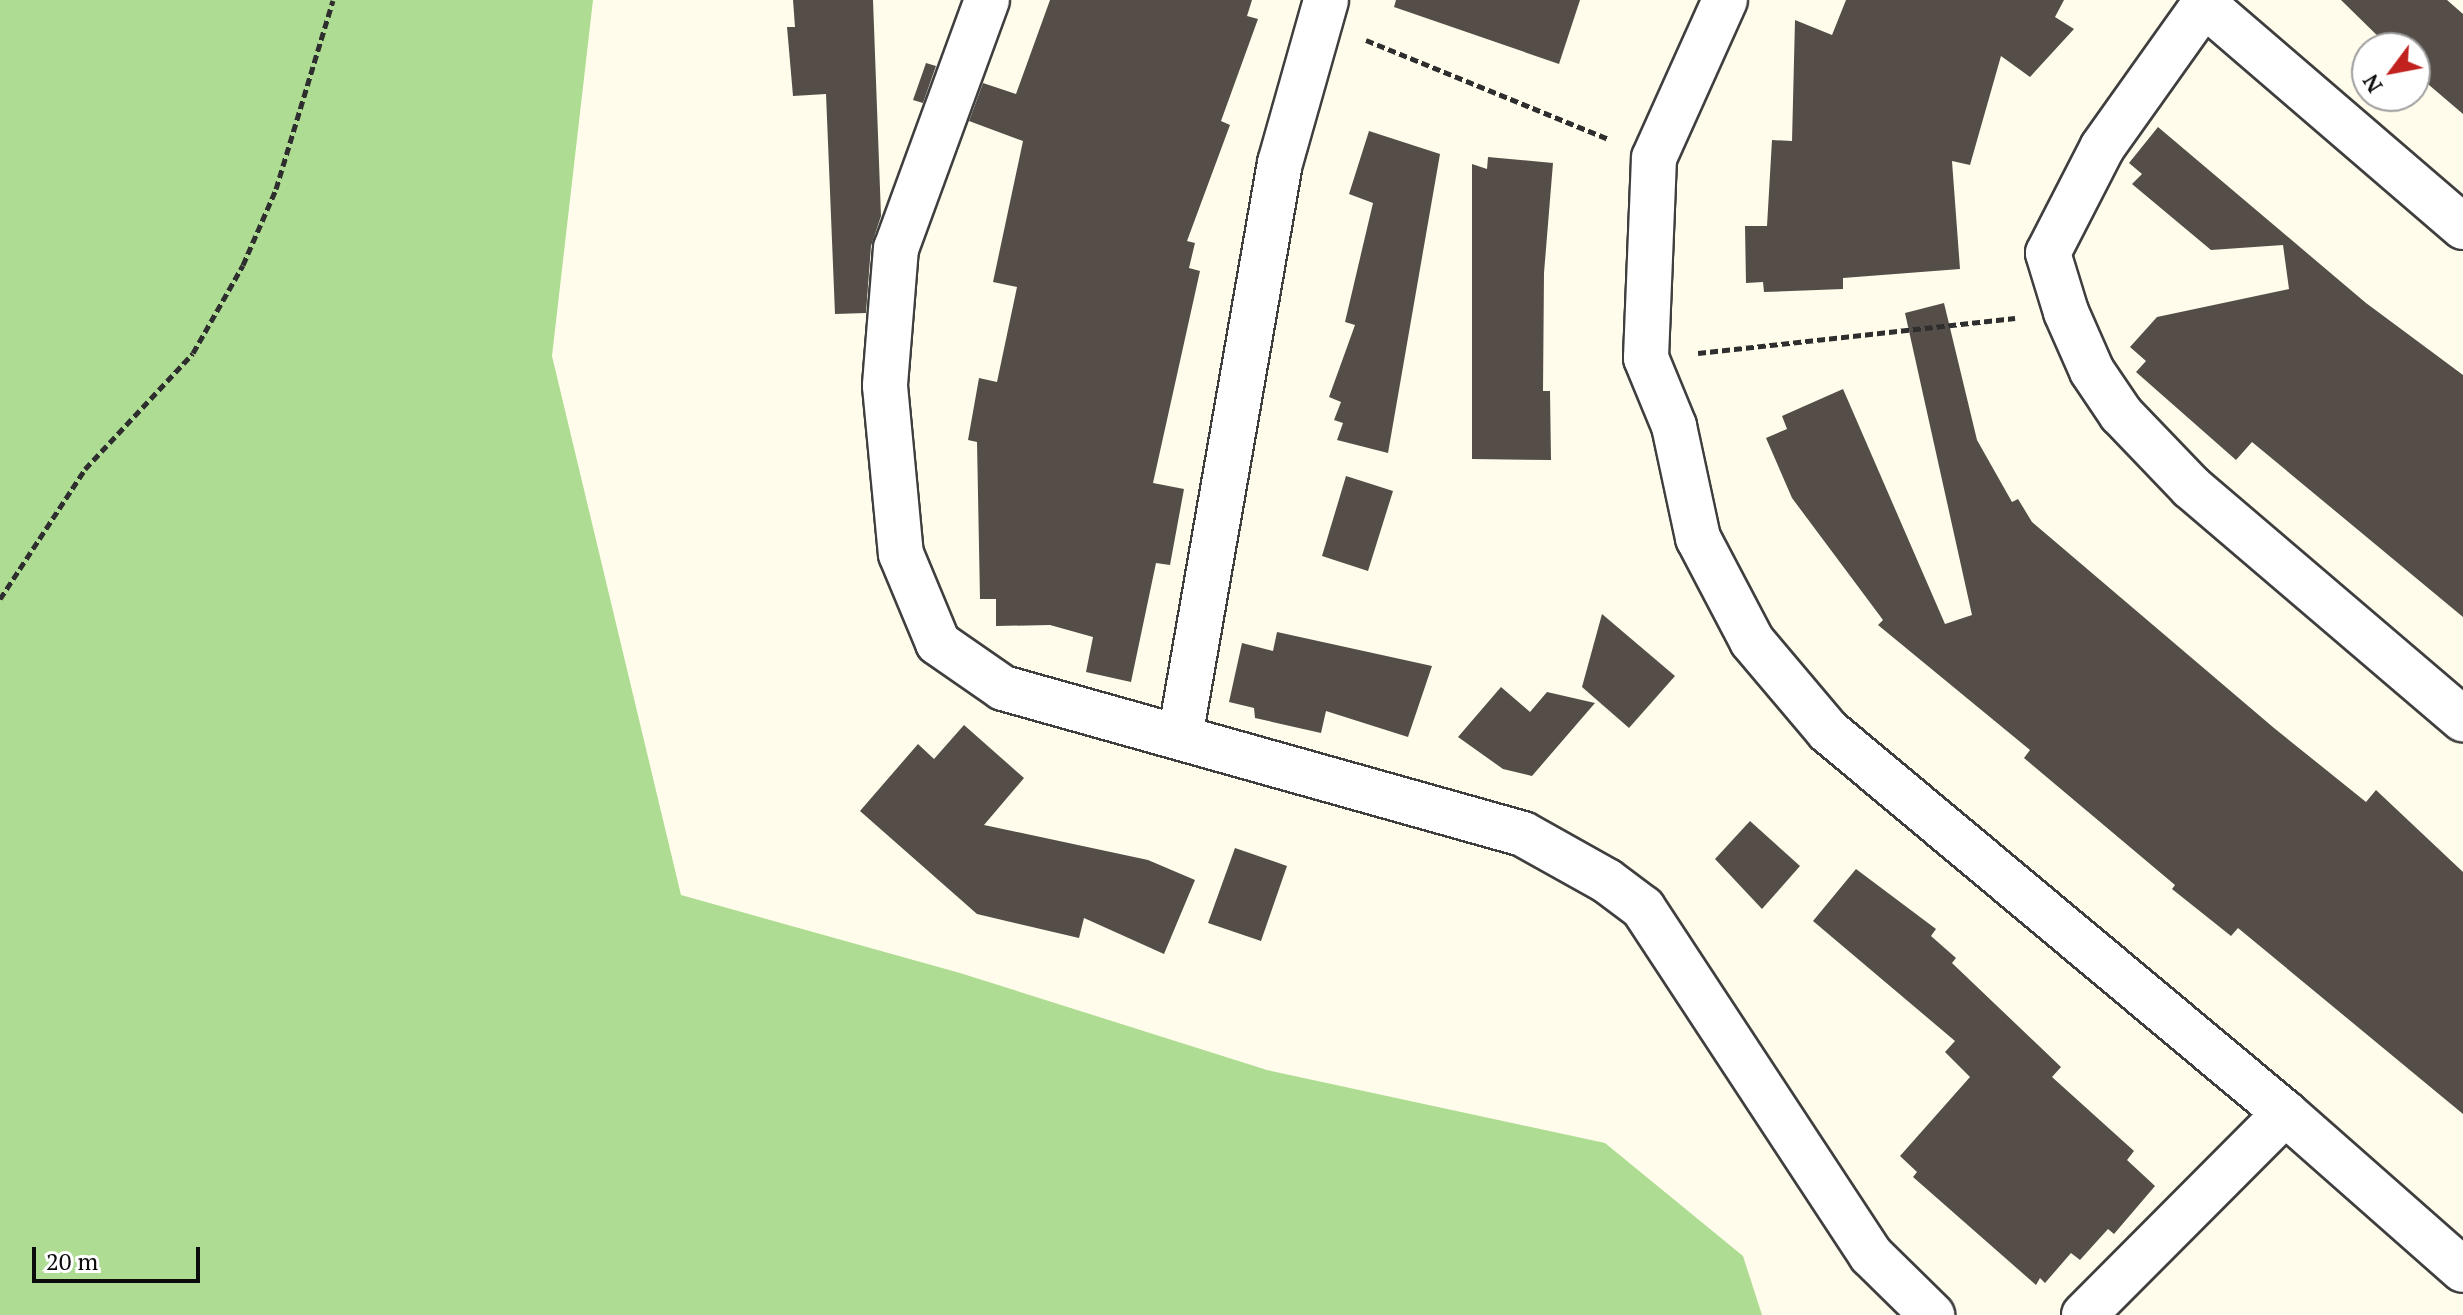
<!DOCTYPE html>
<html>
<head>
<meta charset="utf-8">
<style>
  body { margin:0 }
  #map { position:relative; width:2463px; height:1315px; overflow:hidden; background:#fffceb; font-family:"PT Serif",serif }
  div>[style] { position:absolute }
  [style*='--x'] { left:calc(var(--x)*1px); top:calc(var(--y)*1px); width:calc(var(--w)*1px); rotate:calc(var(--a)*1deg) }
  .forest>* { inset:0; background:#aedc92 }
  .building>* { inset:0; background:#554e48 }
  .path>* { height:5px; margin-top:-2.5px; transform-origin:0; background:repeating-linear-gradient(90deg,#2e2e2e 0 8px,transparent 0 12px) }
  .roads { filter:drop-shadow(2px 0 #3f3f3f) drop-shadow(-2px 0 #3f3f3f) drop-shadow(0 2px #3f3f3f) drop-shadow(0 -2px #3f3f3f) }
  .minor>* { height:44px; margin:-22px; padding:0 22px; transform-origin:22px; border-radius:22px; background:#fff }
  span { translate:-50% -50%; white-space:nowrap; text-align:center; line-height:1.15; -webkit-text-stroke:8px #fff; paint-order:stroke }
  .north { position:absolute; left:2351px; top:32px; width:80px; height:80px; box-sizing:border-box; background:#fff; border:2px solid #9e9e9e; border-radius:50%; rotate:238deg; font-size:22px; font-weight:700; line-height:32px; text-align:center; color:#0c0c0c }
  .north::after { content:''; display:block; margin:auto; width:28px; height:36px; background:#c1221f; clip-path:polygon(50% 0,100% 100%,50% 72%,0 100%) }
  .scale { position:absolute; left:32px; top:1247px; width:168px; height:36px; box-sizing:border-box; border:4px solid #0c0c0c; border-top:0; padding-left:10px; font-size:24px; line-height:28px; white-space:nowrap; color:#0c0c0c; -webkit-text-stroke:6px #fff; paint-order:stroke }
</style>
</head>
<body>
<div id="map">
  <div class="forest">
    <i style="clip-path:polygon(0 0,593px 0,552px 356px,681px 895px,960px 973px,1267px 1070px,1605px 1143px,1743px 1256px,1762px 1315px,0 1315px)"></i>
  </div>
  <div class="building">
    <i style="clip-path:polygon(793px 0,873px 0,881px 216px,871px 246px,866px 313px,835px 314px,826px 94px,793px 96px,787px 27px,795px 27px)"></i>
    <i style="clip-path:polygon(1050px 0,1252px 0,1247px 16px,1258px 19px,1221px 121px,1230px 125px,1187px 241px,1195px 243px,1189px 268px,1200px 271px,1153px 483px,1184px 489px,1170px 565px,1156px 563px,1131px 682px,1086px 672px,1093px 637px,1050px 625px,996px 626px,996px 599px,980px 599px,977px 442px,968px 440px,979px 378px,997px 382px,1017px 287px,993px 282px,1023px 141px,969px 121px,983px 83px,1016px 94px)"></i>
    <i style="clip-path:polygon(1396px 0,1580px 0,1559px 64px,1394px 7px)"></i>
    <i style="clip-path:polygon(1846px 0,2064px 0,2055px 17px,2074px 29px,2030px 77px,2001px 56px,1970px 165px,1952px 161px,1960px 269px,1843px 278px,1843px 289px,1764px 292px,1763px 282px,1746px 283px,1745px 226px,1767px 226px,1772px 140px,1792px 141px,1795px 20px,1832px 35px)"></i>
    <i style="clip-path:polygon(2341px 0,2447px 0,2463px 14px,2463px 114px,2415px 73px,2415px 48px,2390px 48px)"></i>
    <i style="clip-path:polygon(926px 63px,936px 66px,923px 103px,913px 100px)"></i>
    <i style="clip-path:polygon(2158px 127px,2366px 303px,2463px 375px,2463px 617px,2252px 442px,2236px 460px,2136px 372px,2146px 361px,2130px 347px,2157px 317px,2289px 289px,2283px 245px,2211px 250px,2132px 184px,2142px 174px,2129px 163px)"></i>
    <i style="clip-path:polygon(1369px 131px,1440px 154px,1388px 453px,1337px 440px,1343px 423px,1334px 420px,1341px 402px,1329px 397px,1355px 325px,1345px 322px,1373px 203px,1349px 194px)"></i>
    <i style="clip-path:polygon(1488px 157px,1553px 163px,1544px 273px,1543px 391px,1550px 391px,1551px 460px,1472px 459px,1472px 164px,1487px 169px)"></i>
    <i style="clip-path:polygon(1944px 303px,1977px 440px,2012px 502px,2018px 499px,2032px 522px,2274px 728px,2366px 802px,2376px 790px,2463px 872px,2463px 1114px,2238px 928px,2231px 936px,2172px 889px,2175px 885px,2024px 758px,2030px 750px,1878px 625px,1883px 620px,1792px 498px,1766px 438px,1787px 429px,1782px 416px,1843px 389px,1945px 624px,1972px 615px,1905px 313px)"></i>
    <i style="clip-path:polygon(1346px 476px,1393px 491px,1368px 571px,1322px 556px)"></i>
    <i style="clip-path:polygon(1602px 614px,1675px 676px,1629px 728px,1582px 687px)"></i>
    <i style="clip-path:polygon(1277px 632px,1432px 666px,1408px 737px,1326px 711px,1321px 733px,1255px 718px,1254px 708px,1229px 702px,1242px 643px,1273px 651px)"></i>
    <i style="clip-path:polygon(1501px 687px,1530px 712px,1547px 692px,1595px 703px,1532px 776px,1503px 769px,1458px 737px)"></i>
    <i style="clip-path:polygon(964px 725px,1024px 778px,984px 825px,1148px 860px,1195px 880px,1164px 954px,1084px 918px,1079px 938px,977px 914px,860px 811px,918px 744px,934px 759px)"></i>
    <i style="clip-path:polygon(1750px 821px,1800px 866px,1762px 909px,1715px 859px)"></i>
    <i style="clip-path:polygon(1235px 848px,1287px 866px,1261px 941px,1208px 923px)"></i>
    <i style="clip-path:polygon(1856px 869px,1936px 929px,1931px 936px,1956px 958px,1952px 963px,2061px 1067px,2052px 1077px,2134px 1151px,2127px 1160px,2155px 1186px,2114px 1234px,2108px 1229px,2080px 1260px,2071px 1253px,2045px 1283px,2040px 1278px,2036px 1285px,1913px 1177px,1917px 1172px,1900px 1156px,1970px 1077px,1945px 1052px,1955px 1041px,1813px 921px)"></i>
  </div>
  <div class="path">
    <i style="--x:1366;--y:40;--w:261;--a:22.2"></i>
    <i style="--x:1698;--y:353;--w:319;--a:-6.3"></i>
    <i style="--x:0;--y:599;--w:155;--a:-56.8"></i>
    <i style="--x:85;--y:469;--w:158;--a:-47"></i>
    <i style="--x:193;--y:353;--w:101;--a:-60.4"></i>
    <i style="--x:243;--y:265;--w:83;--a:-66.5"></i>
    <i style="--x:276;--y:189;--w:197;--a:-73.2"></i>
  </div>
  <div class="roads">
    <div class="minor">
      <i style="--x:987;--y:0;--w:264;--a:110.1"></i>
      <i style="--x:896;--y:248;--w:138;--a:94.6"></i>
      <i style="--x:885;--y:386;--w:169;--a:84.6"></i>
      <i style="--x:901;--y:554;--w:96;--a:67.4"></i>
      <i style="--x:938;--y:643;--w:79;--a:34.7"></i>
      <i style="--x:1003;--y:688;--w:540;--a:15.68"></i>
      <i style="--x:1523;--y:834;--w:96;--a:29.2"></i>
      <i style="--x:1607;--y:881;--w:45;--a:36.9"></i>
      <i style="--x:1643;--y:908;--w:415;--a:56.7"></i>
      <i style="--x:1871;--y:1255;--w:86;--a:44.5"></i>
      <i style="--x:1725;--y:0;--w:173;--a:114.2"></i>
      <i style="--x:1654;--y:158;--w:200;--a:92.3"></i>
      <i style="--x:1646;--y:358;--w:74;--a:67.6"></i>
      <i style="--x:1674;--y:426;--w:115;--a:77.9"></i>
      <i style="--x:1698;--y:538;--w:116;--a:62.3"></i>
      <i style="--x:1752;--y:641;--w:118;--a:49.8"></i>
      <i style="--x:1828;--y:731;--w:596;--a:39.89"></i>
      <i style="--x:2285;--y:1113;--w:237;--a:41.4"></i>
      <i style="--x:2207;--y:0;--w:181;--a:125.4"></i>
      <i style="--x:2102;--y:148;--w:118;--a:117.2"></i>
      <i style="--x:2048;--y:253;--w:62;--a:73"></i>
      <i style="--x:2066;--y:312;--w:64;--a:66.2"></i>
      <i style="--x:2092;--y:371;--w:52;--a:56"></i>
      <i style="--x:2121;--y:414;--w:101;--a:46.2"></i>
      <i style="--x:2191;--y:487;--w:358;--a:40.5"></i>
      <i style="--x:2204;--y:4;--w:342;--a:40.7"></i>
      <i style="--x:1180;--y:737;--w:583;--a:-80.12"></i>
      <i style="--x:1280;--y:163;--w:169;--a:-74.2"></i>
      <i style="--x:2084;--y:1315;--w:285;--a:-45.1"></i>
    </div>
  </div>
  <div class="north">N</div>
  <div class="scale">20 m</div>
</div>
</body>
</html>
